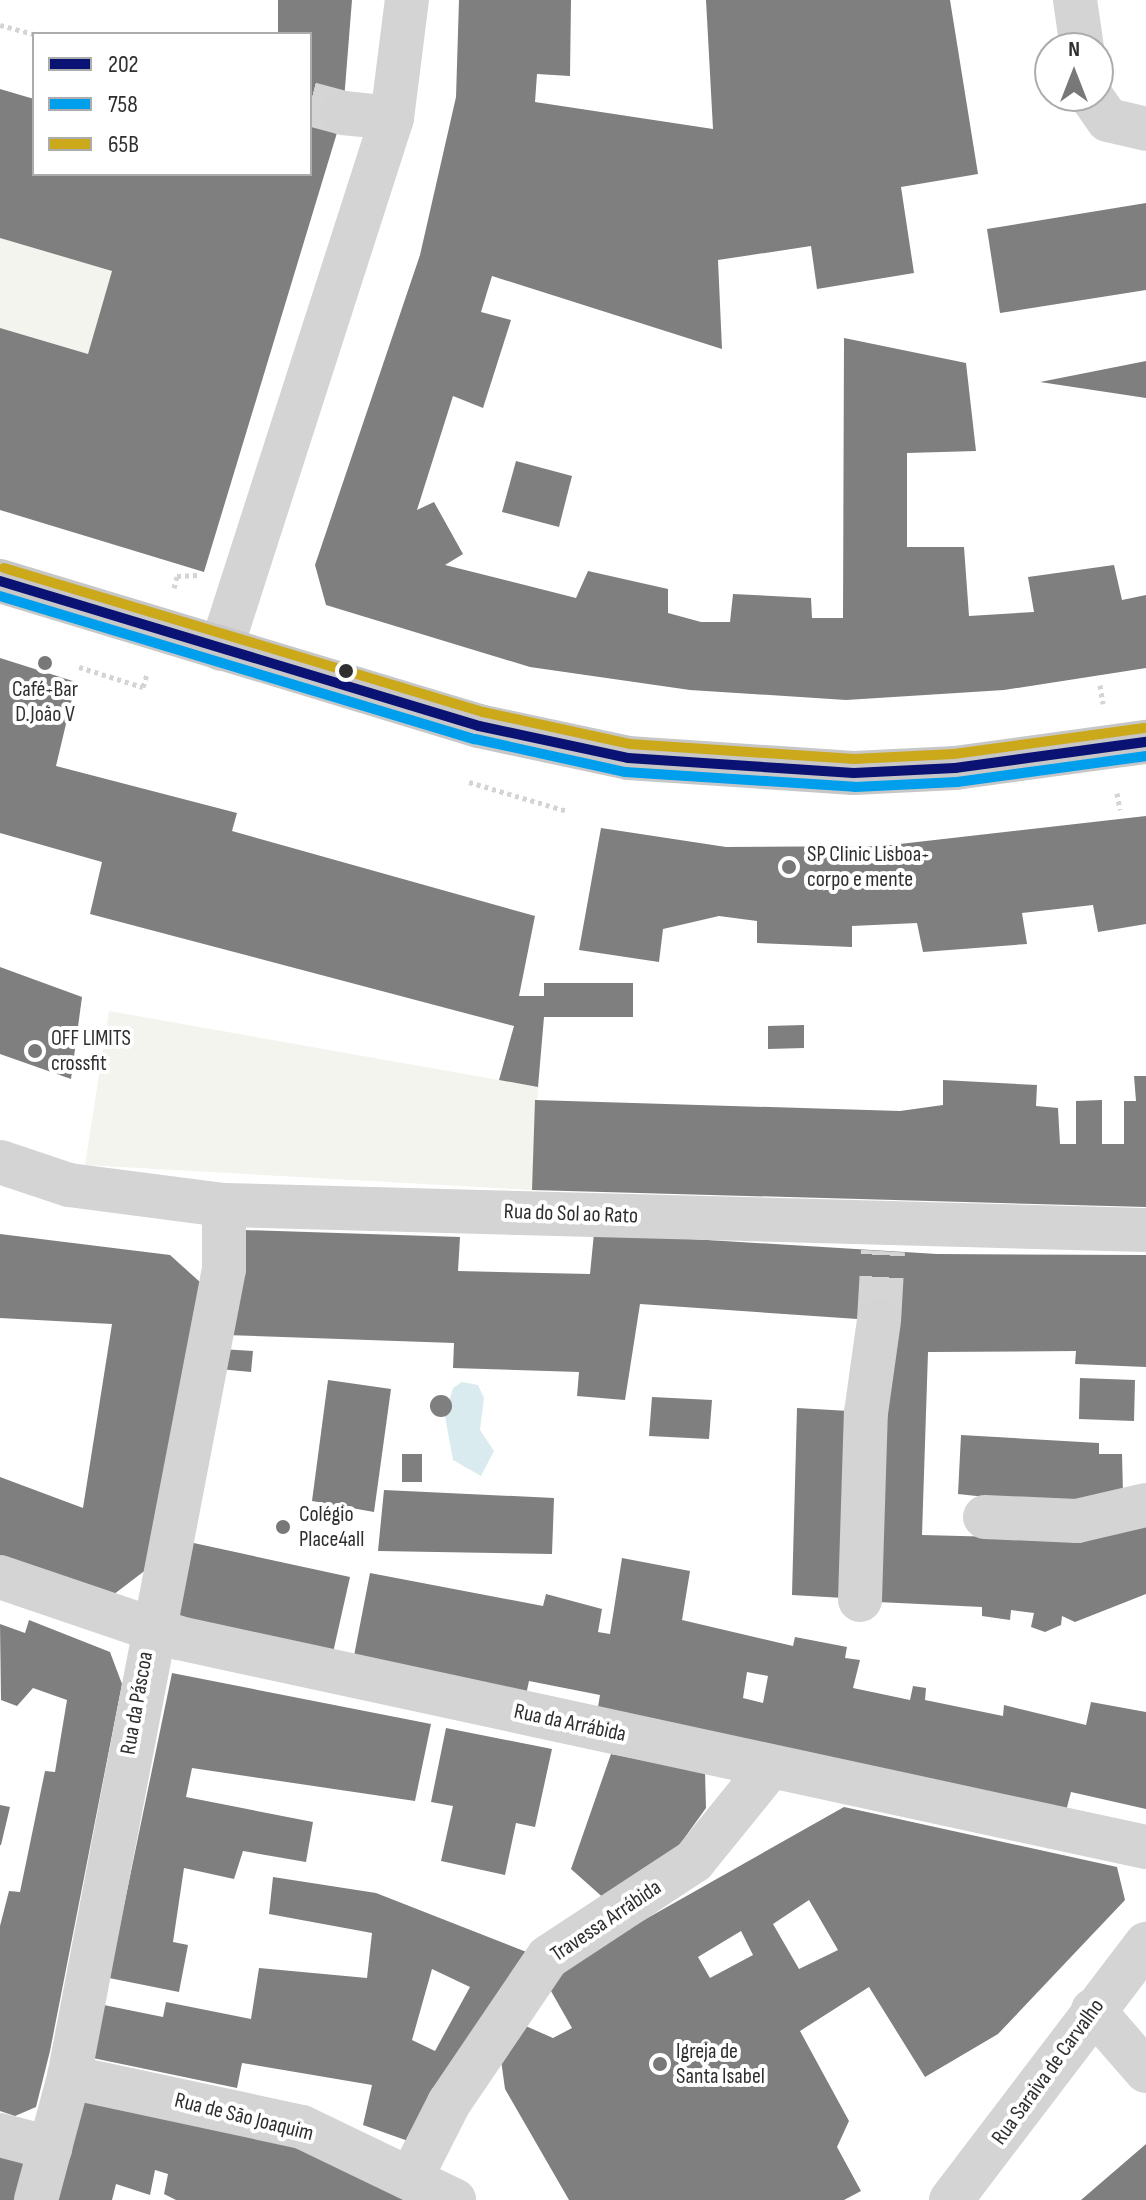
<!DOCTYPE html>
<html>
<head>
<meta charset="utf-8">
<style>
  body { margin:0 }
  #map { position:relative; width:1146px; height:2200px; overflow:hidden; background:#fff; font-family:"Sofia Sans Condensed",sans-serif }
  div>[style] { position:absolute }
  [style*='--x'] { left:calc(var(--x)*1px); top:calc(var(--y)*1px); width:calc(var(--w)*1px); rotate:calc(var(--a)*1deg) }
  .green>* { inset:0; background:#f2f4ed }
  .water>* { inset:0; background:#d9ebee }
  .building>* { inset:0; background:#7f7f7f }
  .round { border-radius:50% }
  .minor-tunnel>* { height:44px; margin-top:-22px; transform-origin:0; background:repeating-linear-gradient(90deg,#d5d5d5 0 44px,transparent 0 66px) }
  .path>* { height:5px; margin-top:-2.5px; transform-origin:0; background:repeating-linear-gradient(90deg,#d4d4d4 0 4px,transparent 0 8px) }
  .minor>* { height:44px; margin:-22px; padding:0 22px; transform-origin:22px; border-radius:22px; background:#d4d4d4 }
  .major>* { height:44px; margin:-22px; padding:0 22px; transform-origin:22px; border-radius:22px; background:#c7c7c7 }
  .bus-1>* { height:10px; margin:-5px; padding:0 5px; transform-origin:5px; border-radius:5px; background:#0a1274 }
  .bus-2>* { height:10px; margin:-5px; padding:0 5px; transform-origin:5px; border-radius:5px; background:#009fee }
  .bus-3>* { height:10px; margin:-5px; padding:0 5px; transform-origin:5px; border-radius:5px; background:#cba91b }
  .dots>* { width:22px; height:22px; translate:-50% -50%; box-sizing:border-box; border:4px solid #fff; border-radius:50% }
  span { translate:-50% -50%; white-space:nowrap; text-align:center; line-height:1.15; -webkit-text-stroke:8px #fff; paint-order:stroke }
  .poi-label { font-size:22px; color:#2f2f2f }
  .left { translate:0 -50%; text-align:left }
  .street-label { font-size:22px; color:#2f2f2f }
  .legend { position:absolute; left:32px; top:32px; width:280px; height:144px; box-sizing:border-box; background:#fff; border:2px solid #acacac; margin:0; padding:10px 14px; list-style:none; font-size:24px; color:#2f2f2f }
  .legend li { display:flex; align-items:center; gap:16px; height:40px }
  .legend b { width:40px; border:2px solid #acacac }
  .north { position:absolute; left:1034px; top:32px; width:80px; height:80px; box-sizing:border-box; background:#fff; border:2px solid #acacac; border-radius:50%; rotate:0deg; font-size:22px; font-weight:700; line-height:32px; text-align:center; color:#2f2f2f }
  .north::after { content:''; display:block; margin:auto; width:28px; height:36px; background:#787878; clip-path:polygon(50% 0,100% 100%,50% 72%,0 100%) }
</style>
</head>
<body>
<div id="map">
  <div class="green">
    <i style="clip-path:polygon(0 238px,112px 271px,88px 354px,0 328px)"></i>
    <i style="clip-path:polygon(109px 1011px,538px 1087px,532px 1190px,85px 1165px)"></i>
  </div>
  <div class="water">
    <i style="clip-path:polygon(462px 1382px,478px 1385px,484px 1398px,480px 1430px,494px 1451px,481px 1476px,453px 1460px,445px 1416px,453px 1388px)"></i>
  </div>
  <div class="building">
    <i style="clip-path:polygon(278px 0,352px 0,343px 113px,204px 572px,0 510px,0 328px,88px 354px,112px 271px,0 238px,0 89px,34px 99px,34px 174px,310px 174px,310px 34px,278px 34px)"></i>
    <i style="clip-path:polygon(459px 0,571px 0,570px 76px,537px 74px,535px 102px,713px 129px,706px 0,950px 0,978px 174px,901px 187px,914px 273px,817px 289px,811px 246px,718px 260px,722px 349px,492px 276px,481px 312px,511px 320px,483px 408px,453px 396px,417px 510px,434px 502px,463px 554px,445px 565px,576px 598px,588px 571px,668px 589px,668px 613px,701px 622px,730px 622px,733px 594px,811px 598px,812px 618px,843px 618px,844px 338px,966px 363px,976px 451px,907px 453px,907px 547px,964px 547px,969px 616px,1034px 612px,1028px 577px,1114px 565px,1122px 600px,1146px 595px,1146px 668px,1004px 690px,846px 700px,690px 690px,530px 667px,326px 605px,315px 565px,420px 255px,456px 97px)"></i>
    <i style="clip-path:polygon(1146px 203px,1146px 290px,1000px 313px,987px 229px)"></i>
    <i style="clip-path:polygon(1146px 361px,1146px 398px,1040px 382px)"></i>
    <i style="clip-path:polygon(516px 461px,572px 476px,559px 527px,502px 512px)"></i>
    <i style="clip-path:polygon(0 658px,76px 682px,56px 766px,237px 813px,232px 831px,535px 916px,519px 996px,544px 996px,544px 983px,633px 983px,633px 1017px,544px 1017px,538px 1087px,499px 1080px,514px 1026px,90px 914px,102px 862px,0 833px)"></i>
    <i style="clip-path:polygon(1146px 816px,1146px 924px,1098px 932px,1093px 905px,1022px 913px,1027px 944px,923px 952px,917px 923px,852px 926px,852px 947px,757px 943px,757px 921px,719px 916px,663px 929px,659px 962px,579px 950px,601px 828px,726px 847px,882px 846px)"></i>
    <i style="clip-path:polygon(0 967px,82px 997px,71px 1079px,0 1054px)"></i>
    <i style="clip-path:polygon(804px 1025px,804px 1048px,768px 1049px,768px 1026px)"></i>
    <i style="clip-path:polygon(1134px 1076px,1146px 1076px,1146px 1207px,532px 1190px,535px 1100px,900px 1111px,943px 1105px,943px 1080px,1037px 1085px,1036px 1106px,1058px 1108px,1060px 1144px,1076px 1144px,1076px 1101px,1102px 1100px,1102px 1144px,1124px 1144px,1124px 1101px,1136px 1101px)"></i>
    <i style="clip-path:polygon(244px 1230px,460px 1237px,458px 1271px,590px 1274px,594px 1233px,937px 1254px,1146px 1255px,1146px 1367px,1075px 1364px,1076px 1351px,928px 1352px,922px 1535px,1075px 1539px,1146px 1523px,1146px 1594px,1075px 1622px,1062px 1616px,1061px 1625px,1045px 1632px,1031px 1627px,1034px 1613px,1011px 1610px,1010px 1620px,982px 1616px,982px 1607px,878px 1602px,887px 1321px,640px 1304px,625px 1400px,577px 1396px,579px 1372px,453px 1368px,454px 1343px,226px 1335px)"></i>
    <i style="clip-path:polygon(0 1234px,170px 1255px,201px 1283px,147px 1569px,109px 1598px,0 1560px,0 1477px,83px 1508px,112px 1324px,0 1318px)"></i>
    <i style="clip-path:polygon(221px 1349px,253px 1351px,251px 1372px,219px 1369px)"></i>
    <i style="clip-path:polygon(1080px 1378px,1135px 1380px,1134px 1421px,1079px 1419px)"></i>
    <i style="clip-path:polygon(328px 1380px,391px 1389px,374px 1512px,312px 1501px)"></i>
    <i class="round" style="left:430px;top:1395px;width:22px;height:22px"></i>
    <i style="clip-path:polygon(652px 1397px,712px 1400px,709px 1439px,649px 1436px)"></i>
    <i style="clip-path:polygon(797px 1408px,849px 1411px,844px 1598px,792px 1595px)"></i>
    <i style="clip-path:polygon(961px 1435px,1099px 1443px,1099px 1454px,1122px 1454px,1123px 1494px,1076px 1507px,958px 1494px)"></i>
    <i style="clip-path:polygon(402px 1454px,422px 1454px,422px 1482px,402px 1482px)"></i>
    <i style="clip-path:polygon(384px 1490px,554px 1498px,552px 1554px,378px 1551px)"></i>
    <i style="clip-path:polygon(189px 1542px,350px 1577px,332px 1657px,172px 1624px)"></i>
    <i style="clip-path:polygon(evenodd,622px 1558px,690px 1571px,682px 1620px,793px 1646px,795px 1637px,847px 1647px,845px 1658px,860px 1660px,853px 1688px,910px 1700px,913px 1686px,926px 1688px,925px 1700px,1003px 1716px,1004px 1705px,1086px 1725px,1091px 1702px,1146px 1712px,1146px 1809px,1071px 1792px,1066px 1811px,597px 1713px,600px 1695px,529px 1681px,526px 1695px,353px 1661px,370px 1573px,543px 1606px,546px 1594px,602px 1609px,598px 1632px,610px 1634px,622px 1558px,747px 1672px,768px 1676px,763px 1703px,743px 1698px,747px 1672px)"></i>
    <i style="clip-path:polygon(29px 1620px,110px 1652px,122px 1684px,50px 2051px,36px 2107px,15px 2116px,0 2111px,0 1926px,9px 1891px,20px 1892px,45px 1771px,55px 1772px,67px 1700px,33px 1688px,17px 1706px,1px 1700px,0 1624px,25px 1633px)"></i>
    <i style="clip-path:polygon(172px 1673px,431px 1724px,415px 1801px,192px 1768px,186px 1797px,313px 1822px,306px 1862px,243px 1851px,234px 1879px,184px 1868px,173px 1942px,188px 1945px,179px 1992px,109px 1978px)"></i>
    <i style="clip-path:polygon(446px 1728px,552px 1749px,535px 1827px,516px 1823px,505px 1875px,441px 1861px,453px 1806px,431px 1802px)"></i>
    <i style="clip-path:polygon(611px 1754px,705px 1772px,706px 1808px,673px 1854px,607px 1901px,571px 1869px)"></i>
    <i style="clip-path:polygon(0 1805px,10px 1807px,1px 1845px,0 1845px)"></i>
    <i style="clip-path:polygon(evenodd,844px 1807px,1117px 1867px,1125px 1900px,998px 2034px,925px 2077px,869px 1987px,800px 2031px,849px 2121px,837px 2147px,861px 2191px,844px 2200px,569px 2200px,505px 2089px,498px 2038px,512px 2020px,553px 2038px,572px 2028px,543px 1977px,844px 1807px,809px 1900px,838px 1950px,799px 1969px,773px 1924px,809px 1900px,844px 1807px,741px 1931px,753px 1955px,710px 1978px,698px 1957px,741px 1931px)"></i>
    <i style="clip-path:polygon(evenodd,273px 1877px,376px 1893px,534px 1955px,411px 2142px,363px 2125px,372px 2085px,242px 2063px,237px 2088px,88px 2057px,99px 2004px,163px 2017px,166px 2002px,251px 2019px,259px 1968px,367px 1978px,372px 1933px,269px 1914px,273px 1877px,432px 1969px,470px 1987px,435px 2051px,412px 2040px,432px 1969px)"></i>
    <i style="clip-path:polygon(83px 2092px,300px 2136px,412px 2200px,176px 2200px,164px 2194px,168px 2174px,155px 2170px,150px 2195px,116px 2184px,112px 2200px,58px 2200px)"></i>
    <i style="clip-path:polygon(1146px 2144px,1146px 2200px,1081px 2200px)"></i>
    <i style="clip-path:polygon(0 2150px,32px 2157px,18px 2200px,0 2200px)"></i>
  </div>
  <div class="minor-tunnel">
    <i style="--x:310;--y:104;--w:34;--a:15"></i>
    <i style="--x:879;--y:1321;--w:70;--a:-86.7"></i>
  </div>
  <div class="path">
    <i style="--x:0;--y:25;--w:35;--a:15"></i>
    <i style="--x:174;--y:588;--w:12;--a:-76"></i>
    <i style="--x:177;--y:576;--w:21;--a:-3"></i>
    <i style="--x:79;--y:667;--w:67;--a:17.4"></i>
    <i style="--x:143;--y:687;--w:14;--a:-73"></i>
    <i style="--x:1100;--y:685;--w:19;--a:81"></i>
    <i style="--x:469;--y:782;--w:102;--a:16.5"></i>
    <i style="--x:1117;--y:793;--w:17;--a:80"></i>
  </div>
  <div class="minor">
    <i style="--x:1075;--y:0;--w:49;--a:81.7"></i>
    <i style="--x:1091;--y:96;--w:29;--a:55"></i>
    <i style="--x:1108;--y:120;--w:39;--a:13"></i>
    <i style="--x:343;--y:113;--w:49;--a:5.8"></i>
    <i style="--x:221;--y:649;--w:558;--a:-72.15"></i>
    <i style="--x:392;--y:118;--w:119;--a:-82.8"></i>
    <i style="--x:0;--y:1162;--w:73;--a:18.4"></i>
    <i style="--x:69;--y:1185;--w:156;--a:7.4"></i>
    <i style="--x:224;--y:1205;--w:922;--a:1.55"></i>
    <i style="--x:985;--y:1517;--w:92;--a:2.5"></i>
    <i style="--x:1077;--y:1521;--w:71;--a:-13.1"></i>
    <i style="--x:0;--y:1577;--w:189;--a:18.8"></i>
    <i style="--x:179;--y:1638;--w:989;--a:12.2"></i>
    <i style="--x:860;--y:1600;--w:187;--a:-88.2"></i>
    <i style="--x:866;--y:1413;--w:93;--a:-82"></i>
    <i style="--x:1093;--y:2010;--w:81;--a:49"></i>
    <i style="--x:69;--y:2077;--w:238;--a:12.1"></i>
    <i style="--x:302;--y:2127;--w:169;--a:25.7"></i>
    <i style="--x:0;--y:2135;--w:52;--a:14.6"></i>
    <i style="--x:413;--y:2174;--w:80;--a:-63.1"></i>
    <i style="--x:449;--y:2103;--w:176;--a:-55.9"></i>
    <i style="--x:548;--y:1957;--w:175;--a:-33.3"></i>
    <i style="--x:694;--y:1861;--w:121;--a:-51"></i>
    <i style="--x:36;--y:2200;--w:127;--a:-75"></i>
    <i style="--x:69;--y:2077;--w:823;--a:-79.14"></i>
    <i style="--x:224;--y:1269;--w:64;--a:-90"></i>
    <i style="--x:951;--y:2200;--w:322;--a:-52.7"></i>
  </div>
  <div class="major">
    <i style="--x:0;--y:581;--w:500;--a:16.84"></i>
    <i style="--x:479;--y:726;--w:152;--a:12.1"></i>
    <i style="--x:628;--y:758;--w:226;--a:3.8"></i>
    <i style="--x:854;--y:773;--w:101;--a:-2.8"></i>
    <i style="--x:955;--y:768;--w:193;--a:-7.8"></i>
  </div>
  <div class="bus-1">
    <i style="--x:0;--y:581;--w:500;--a:16.84"></i>
    <i style="--x:479;--y:726;--w:152;--a:12.1"></i>
    <i style="--x:628;--y:758;--w:226;--a:3.8"></i>
    <i style="--x:854;--y:773;--w:101;--a:-2.8"></i>
    <i style="--x:955;--y:768;--w:193;--a:-7.8"></i>
  </div>
  <div class="bus-2">
    <i style="--x:0;--y:596;--w:496;--a:16.8"></i>
    <i style="--x:475;--y:739;--w:154;--a:12.4"></i>
    <i style="--x:625;--y:772;--w:230;--a:3.7"></i>
    <i style="--x:855;--y:787;--w:102;--a:-2.8"></i>
    <i style="--x:957;--y:782;--w:191;--a:-7.8"></i>
  </div>
  <div class="bus-3">
    <i style="--x:4;--y:568;--w:500;--a:16.73"></i>
    <i style="--x:483;--y:712;--w:150;--a:12.3"></i>
    <i style="--x:630;--y:744;--w:225;--a:3.8"></i>
    <i style="--x:854;--y:759;--w:100;--a:-2.9"></i>
    <i style="--x:954;--y:754;--w:192;--a:-7.8"></i>
  </div>
  <div class="dots">
    <i style="left:45px;top:663px;background:#787878"></i>
    <i style="left:346px;top:671px;background:#2f2f2f"></i>
    <i style="left:789px;top:867px;background:#787878"></i>
    <i style="left:35px;top:1051px;background:#787878"></i>
    <i style="left:283px;top:1527px;background:#787878"></i>
    <i style="left:660px;top:2064px;background:#787878"></i>
  </div>
  <div class="poi-label">
    <span style="left:45px;top:702px">Café-Bar<br>D.João V</span>
    <span class="left" style="left:807px;top:867px">SP Clinic Lisboa-<br>corpo e mente</span>
    <span class="left" style="left:51px;top:1051px">OFF LIMITS<br>crossfit</span>
    <span class="left" style="left:299px;top:1527px">Colégio<br>Place4all</span>
    <span class="left" style="left:676px;top:2064px">Igreja de<br>Santa Isabel</span>
  </div>
  <div class="street-label">
    <span style="left:571px;top:1214px;rotate:2deg">Rua do Sol ao Rato</span>
    <span style="left:137px;top:1703px;rotate:-80deg">Rua da Páscoa</span>
    <span style="left:570px;top:1723px;rotate:12deg">Rua da Arrábida</span>
    <span style="left:606px;top:1921px;rotate:-34deg">Travessa Arrábida</span>
    <span style="left:1048px;top:2072px;rotate:-54deg">Rua Saraiva de Carvalho</span>
    <span style="left:244px;top:2117px;rotate:14deg">Rua de São Joaquim</span>
  </div>
  <ul class="legend">
  <li><b style="height:10px;background:#0a1274"></b>202</li>
  <li><b style="height:10px;background:#009fee"></b>758</li>
  <li><b style="height:10px;background:#cba91b"></b>65B</li>
  </ul>
  <div class="north">N</div>
</div>
</body>
</html>
